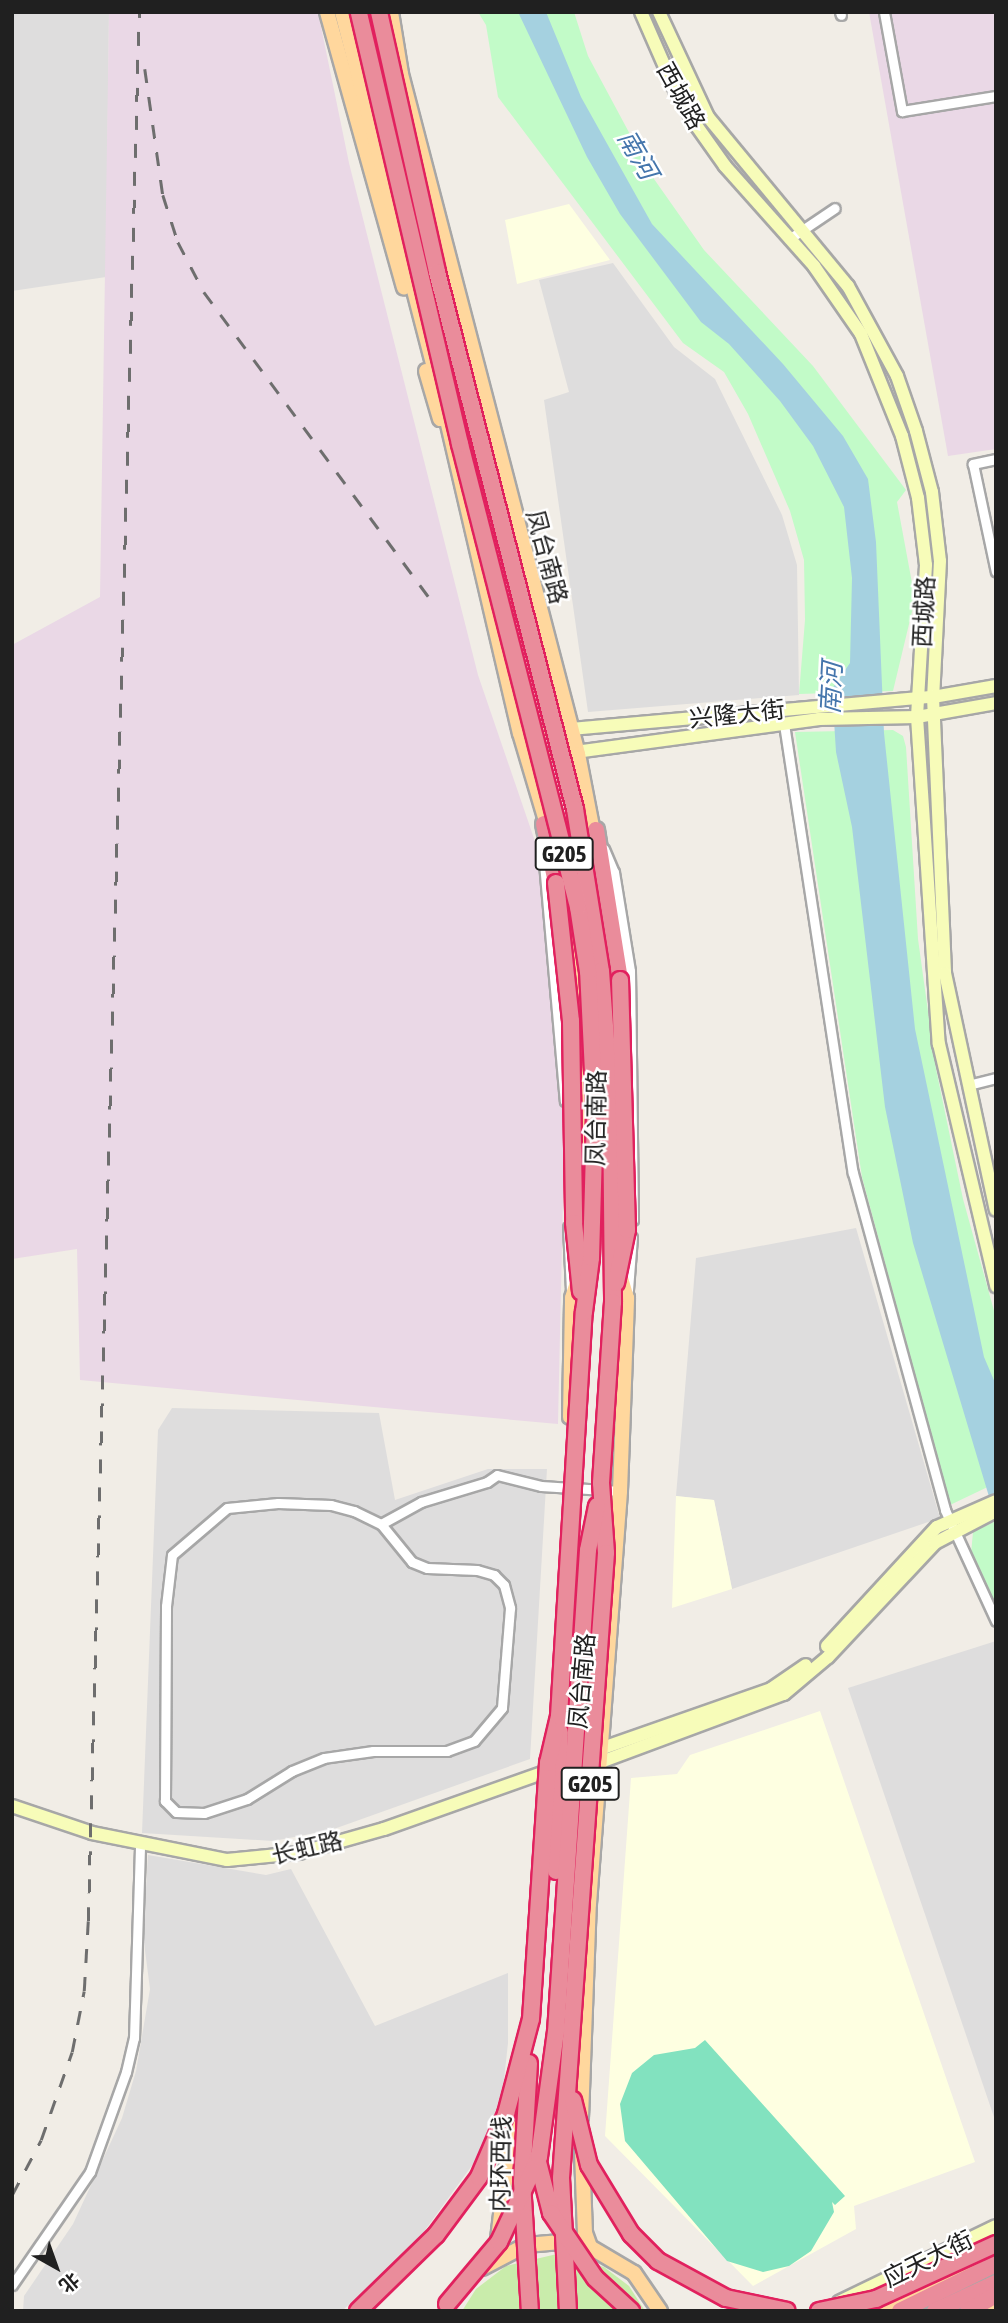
<!DOCTYPE html>
<html>
<head>
<meta charset="utf-8">
<style>
  body { margin:0 }
  #map { position:relative; width:1008px; height:2323px; overflow:hidden; background:#f1ede6; font-family:"Asap Condensed","Noto Sans SC",sans-serif }
  div>[style] { position:absolute }
  [style*='--x'] { left:calc(var(--x)*1px); top:calc(var(--y)*1px); width:calc(var(--w)*1px); rotate:calc(var(--a)*1deg) }
  .residential>* { inset:0; background:#dedddd }
  .industrial>* { inset:0; background:#ead8e6 }
  .education>* { inset:0; background:#feffe1 }
  .grass>* { inset:0; background:#c9ecab }
  .park>* { inset:0; background:#c2fbc8 }
  .pitch>* { inset:0; background:#82e2bf }
  .water>* { inset:0; background:#a5d1e0 }
  .roads { filter:drop-shadow(2px 0 #a7a7a7) drop-shadow(-2px 0 #a7a7a7) drop-shadow(0 2px #a7a7a7) drop-shadow(0 -2px #a7a7a7) }
  .street>* { height:9px; margin:-4.5px; padding:0 4.5px; transform-origin:4.5px; border-radius:4.5px; background:#fff }
  .secondary>* { height:12px; margin:-6px; padding:0 6px; transform-origin:6px; border-radius:6px; background:#f7fcb9 }
  .primary>* { height:14px; margin:-7px; padding:0 7px; transform-origin:7px; border-radius:7px; background:#ffd79d }
  .highway>* { height:16px; margin:-8px; padding:0 8px; transform-origin:8px; border-radius:8px; background:#ea8c9b }
  .rail>* { height:2.5px; margin-top:-1.25px; transform-origin:0; background:repeating-linear-gradient(90deg,#6e6e6e 0 14px,transparent 0 28px) }
  .bridges { filter:drop-shadow(2px 0 #e1215e) drop-shadow(-2px 0 #e1215e) drop-shadow(0 2px #e1215e) drop-shadow(0 -2px #e1215e) }
  .highway-bridge>* { height:16px; margin:-8px; padding:0 8px; transform-origin:8px; border-radius:8px; background:#ea8c9b }
  span { translate:-50% -50%; white-space:nowrap; text-align:center; line-height:1.15; -webkit-text-stroke:5px #fff; paint-order:stroke }
  .shield-label span { padding:2px 5px; background:#fff; border:2px solid; border-radius:5px; -webkit-text-stroke-width:0 }
  .shield-label { font-size:23px; color:#202020; font-weight:700 }
  .street-label { font-size:24px; color:#202020 }
  .water-label { font-size:26px; color:#4576ac; font-style:italic }
  .frame { position:absolute; inset:0; border:14px solid #202020; pointer-events:none }
  .north { position:absolute; left:21px; top:2232px; width:70px; height:70px; -webkit-text-stroke:5px #fff; paint-order:stroke; rotate:140deg; font-size:19px; font-weight:700; line-height:28px; text-align:center; color:#202020 }
  .north::after { content:''; display:block; margin:auto; width:24px; height:32px; background:#202020; clip-path:polygon(50% 0,100% 100%,50% 72%,0 100%) }
</style>
</head>
<body>
<div id="map">
  <div class="residential">
    <i style="clip-path:polygon(12px 12px,109px 12px,106px 277px,12px 291px)"></i>
    <i style="clip-path:polygon(613px 263px,674px 347px,715px 379px,782px 515px,797px 565px,799px 695px,588px 712px,544px 400px,569px 392px,539px 280px)"></i>
    <i style="clip-path:polygon(856px 1228px,940px 1518px,732px 1589px,714px 1500px,676px 1496px,696px 1258px)"></i>
    <i style="clip-path:polygon(172px 1408px,379px 1413px,395px 1500px,488px 1469px,547px 1469px,530px 1759px,331px 1830px,273px 1841px,142px 1833px,158px 1430px)"></i>
    <i style="clip-path:polygon(996px 1641px,996px 2123px,848px 1688px)"></i>
    <i style="clip-path:polygon(148px 1855px,266px 1875px,291px 1869px,375px 2026px,508px 1973px,508px 2043px,501px 2107px,489px 2142px,415px 2244px,342px 2311px,23px 2311px,24px 2296px,73px 2224px,122px 2118px,136px 2071px,150px 1989px,143px 1935px)"></i>
  </div>
  <div class="industrial">
    <i style="clip-path:polygon(109px 12px,318px 12px,349px 163px,478px 675px,540px 856px,565px 1108px,558px 1424px,80px 1380px,77px 1249px,12px 1259px,12px 645px,100px 597px)"></i>
    <i style="clip-path:polygon(869px 12px,996px 12px,996px 449px,948px 456px)"></i>
  </div>
  <div class="education">
    <i style="clip-path:polygon(569px 204px,610px 260px,517px 284px,505px 220px)"></i>
    <i style="clip-path:polygon(676px 1496px,714px 1500px,732px 1589px,672px 1608px)"></i>
    <i style="clip-path:polygon(820px 1711px,975px 2162px,854px 2206px,856px 2229px,753px 2286px,605px 2136px,631px 1778px,677px 1774px,690px 1755px)"></i>
  </div>
  <div class="grass">
    <i style="clip-path:polygon(557px 2254px,604px 2267px,629px 2286px,645px 2311px,462px 2311px,476px 2289px,506px 2266px)"></i>
  </div>
  <div class="park">
    <i style="clip-path:polygon(478px 12px,574px 12px,588px 56px,654px 179px,704px 250px,813px 366px,906px 490px,897px 502px,915px 599px,893px 691px,799px 694px,805px 620px,804px 560px,790px 511px,748px 414px,724px 372px,683px 343px,498px 97px,486px 25px)"></i>
    <i style="clip-path:polygon(893px 730px,903px 736px,906px 747px,918px 939px,936px 1069px,963px 1199px,996px 1318px,996px 1483px,950px 1505px,862px 1177px,795px 732px)"></i>
    <i style="clip-path:polygon(996px 1521px,996px 1606px,971px 1554px,973px 1532px)"></i>
  </div>
  <div class="pitch">
    <i style="clip-path:polygon(705px 2040px,845px 2196px,835px 2205px,832px 2202px,834px 2212px,811px 2251px,789px 2266px,763px 2272px,727px 2261px,625px 2141px,620px 2104px,632px 2073px,654px 2055px,695px 2048px)"></i>
  </div>
  <div class="water">
    <i style="clip-path:polygon(518px 12px,546px 12px,581px 97px,652px 224px,783px 364px,843px 436px,868px 479px,876px 542px,884px 733px,915px 1029px,984px 1357px,996px 1385px,996px 1520px,913px 1243px,885px 1107px,852px 827px,836px 752px,832px 689px,850px 663px,852px 578px,844px 507px,813px 446px,780px 401px,729px 344px,701px 322px,620px 214px,587px 157px)"></i>
  </div>
  <div class="roads">
    <div class="street">
      <i style="--x:840;--y:12;--w:3;--a:72"></i>
      <i style="--x:884;--y:12;--w:101;--a:79.7"></i>
      <i style="--x:902;--y:111;--w:95;--a:-9.1"></i>
      <i style="--x:789;--y:239;--w:55;--a:-34"></i>
      <i style="--x:996;--y:459;--w:24;--a:168"></i>
      <i style="--x:973;--y:464;--w:110;--a:78"></i>
      <i style="--x:784;--y:724;--w:454;--a:81.3"></i>
      <i style="--x:853;--y:1173;--w:349;--a:74.7"></i>
      <i style="--x:945;--y:1510;--w:122;--a:65.3"></i>
      <i style="--x:542;--y:840;--w:262;--a:85"></i>
      <i style="--x:604;--y:849;--w:25;--a:67"></i>
      <i style="--x:614;--y:872;--w:100;--a:80.8"></i>
      <i style="--x:630;--y:971;--w:249;--a:89.3"></i>
      <i style="--x:968;--y:1085;--w:29;--a:-14"></i>
      <i style="--x:568;--y:1227;--w:63;--a:87.3"></i>
      <i style="--x:628;--y:1290;--w:53;--a:-85.7"></i>
      <i style="--x:278;--y:1503;--w:53;--a:2.2"></i>
      <i style="--x:331;--y:1505;--w:24;--a:15"></i>
      <i style="--x:354;--y:1511;--w:30;--a:26"></i>
      <i style="--x:381;--y:1524;--w:49;--a:50.8"></i>
      <i style="--x:412;--y:1562;--w:16;--a:22"></i>
      <i style="--x:427;--y:1568;--w:50;--a:2.3"></i>
      <i style="--x:477;--y:1570;--w:18;--a:16"></i>
      <i style="--x:494;--y:1575;--w:14;--a:45"></i>
      <i style="--x:504;--y:1585;--w:24;--a:75"></i>
      <i style="--x:510;--y:1608;--w:100;--a:94.6"></i>
      <i style="--x:502;--y:1708;--w:43;--a:130.3"></i>
      <i style="--x:474;--y:1741;--w:29;--a:160"></i>
      <i style="--x:447;--y:1751;--w:74;--a:180"></i>
      <i style="--x:373;--y:1751;--w:49;--a:171.9"></i>
      <i style="--x:324;--y:1758;--w:35;--a:158"></i>
      <i style="--x:292;--y:1771;--w:53;--a:148.1"></i>
      <i style="--x:247;--y:1799;--w:45;--a:162"></i>
      <i style="--x:204;--y:1813;--w:28;--a:-178"></i>
      <i style="--x:176;--y:1812;--w:16;--a:-135"></i>
      <i style="--x:165;--y:1801;--w:195;--a:-89.7"></i>
      <i style="--x:166;--y:1606;--w:51;--a:-83.3"></i>
      <i style="--x:172;--y:1555;--w:72;--a:-40.5"></i>
      <i style="--x:227;--y:1508;--w:51;--a:-5.6"></i>
      <i style="--x:381;--y:1524;--w:46;--a:-28.8"></i>
      <i style="--x:421;--y:1502;--w:69;--a:-16.9"></i>
      <i style="--x:487;--y:1482;--w:12;--a:-35"></i>
      <i style="--x:497;--y:1475;--w:45;--a:14"></i>
      <i style="--x:541;--y:1486;--w:79;--a:3.6"></i>
      <i style="--x:12;--y:2285;--w:137;--a:-55.4"></i>
      <i style="--x:90;--y:2172;--w:106;--a:-70.2"></i>
      <i style="--x:126;--y:2072;--w:35;--a:-77"></i>
      <i style="--x:134;--y:2038;--w:193;--a:-88.2"></i>
    </div>
    <div class="secondary">
      <i style="--x:641;--y:12;--w:85;--a:66.4"></i>
      <i style="--x:675;--y:90;--w:41;--a:59"></i>
      <i style="--x:696;--y:125;--w:50;--a:54.7"></i>
      <i style="--x:725;--y:166;--w:134;--a:48.3"></i>
      <i style="--x:814;--y:266;--w:83;--a:55.3"></i>
      <i style="--x:861;--y:334;--w:110;--a:68.1"></i>
      <i style="--x:902;--y:436;--w:64;--a:75.5"></i>
      <i style="--x:918;--y:498;--w:67;--a:83.2"></i>
      <i style="--x:926;--y:565;--w:152;--a:93.4"></i>
      <i style="--x:917;--y:717;--w:328;--a:86.2"></i>
      <i style="--x:939;--y:1044;--w:249;--a:76.7"></i>
      <i style="--x:659;--y:12;--w:116;--a:65"></i>
      <i style="--x:708;--y:117;--w:219;--a:50.4"></i>
      <i style="--x:848;--y:286;--w:102;--a:61.4"></i>
      <i style="--x:897;--y:376;--w:58;--a:70.9"></i>
      <i style="--x:916;--y:431;--w:63;--a:75.3"></i>
      <i style="--x:932;--y:492;--w:69;--a:83.4"></i>
      <i style="--x:940;--y:561;--w:136;--a:92.9"></i>
      <i style="--x:933;--y:697;--w:276;--a:87.5"></i>
      <i style="--x:945;--y:973;--w:242;--a:77.9"></i>
      <i style="--x:526;--y:733;--w:409;--a:-5.1"></i>
      <i style="--x:933;--y:697;--w:64;--a:-9.9"></i>
      <i style="--x:531;--y:758;--w:291;--a:-7.7"></i>
      <i style="--x:819;--y:719;--w:98;--a:-1.2"></i>
      <i style="--x:917;--y:717;--w:80;--a:-10"></i>
      <i style="--x:827;--y:1646;--w:162;--a:-47.3"></i>
      <i style="--x:937;--y:1527;--w:64;--a:-23.8"></i>
      <i style="--x:600;--y:1749;--w:181;--a:-19.3"></i>
      <i style="--x:771;--y:1689;--w:42;--a:-34.4"></i>
      <i style="--x:12;--y:1806;--w:84;--a:18.6"></i>
      <i style="--x:92;--y:1833;--w:138;--a:11.3"></i>
      <i style="--x:227;--y:1860;--w:72;--a:-5.6"></i>
      <i style="--x:299;--y:1853;--w:88;--a:-15.8"></i>
      <i style="--x:384;--y:1829;--w:177;--a:-19.5"></i>
      <i style="--x:551;--y:1770;--w:48;--a:-8.5"></i>
      <i style="--x:598;--y:1763;--w:198;--a:-20.4"></i>
      <i style="--x:784;--y:1694;--w:57;--a:-40.1"></i>
      <i style="--x:828;--y:1657;--w:156;--a:-46.8"></i>
      <i style="--x:935;--y:1543;--w:69;--a:-27.7"></i>
      <i style="--x:839;--y:2302;--w:174;--a:-25.8"></i>
    </div>
    <div class="primary">
      <i style="--x:327;--y:12;--w:286;--a:74.4"></i>
      <i style="--x:342;--y:12;--w:383;--a:75.5"></i>
      <i style="--x:391;--y:12;--w:63;--a:80.8"></i>
      <i style="--x:401;--y:74;--w:703;--a:75.41"></i>
      <i style="--x:578;--y:754;--w:90;--a:79.1"></i>
      <i style="--x:426;--y:371;--w:50;--a:73.7"></i>
      <i style="--x:443;--y:403;--w:339;--a:76.9"></i>
      <i style="--x:520;--y:733;--w:105;--a:73.5"></i>
      <i style="--x:566;--y:908;--w:127;--a:82.8"></i>
      <i style="--x:582;--y:1034;--w:178;--a:89"></i>
      <i style="--x:570;--y:1417;--w:119;--a:-89"></i>
      <i style="--x:572;--y:1298;--w:22;--a:-72"></i>
      <i style="--x:581;--y:2118;--w:214;--a:-87.9"></i>
      <i style="--x:589;--y:1904;--w:414;--a:-85.7"></i>
      <i style="--x:620;--y:1491;--w:193;--a:-87.9"></i>
      <i style="--x:627;--y:1298;--w:30;--a:-107"></i>
      <i style="--x:582;--y:2152;--w:81;--a:87.9"></i>
      <i style="--x:585;--y:2233;--w:15;--a:70"></i>
      <i style="--x:498;--y:2239;--w:141;--a:-83.1"></i>
      <i style="--x:482;--y:2268;--w:50;--a:-27.6"></i>
      <i style="--x:526;--y:2245;--w:32;--a:-5"></i>
      <i style="--x:558;--y:2242;--w:32;--a:9"></i>
      <i style="--x:590;--y:2247;--w:51;--a:30.6"></i>
      <i style="--x:634;--y:2273;--w:46;--a:55.6"></i>
      <i style="--x:873;--y:2311;--w:115;--a:-23.7"></i>
      <i style="--x:988;--y:2311;--w:9;--a:-27"></i>
    </div>
    <div class="highway">
      <i style="--x:544;--y:824;--w:60;--a:78.5"></i>
      <i style="--x:596;--y:830;--w:152;--a:80.9"></i>
      <i style="--x:900;--y:2311;--w:107;--a:-26.1"></i>
      <i style="--x:935;--y:2311;--w:67;--a:-24.7"></i>
      <i style="--x:968;--y:2311;--w:32;--a:-30"></i>
    </div>
  </div>
  <div class="rail">
    <i style="--x:145;--y:69;--w:127;--a:81.9"></i>
    <i style="--x:163;--y:195;--w:49;--a:72.3"></i>
    <i style="--x:178;--y:242;--w:56;--a:62.5"></i>
    <i style="--x:204;--y:292;--w:389;--a:53.6"></i>
    <i style="--x:12;--y:2195;--w:62;--a:-62.2"></i>
    <i style="--x:41;--y:2140;--w:93;--a:-70.6"></i>
    <i style="--x:72;--y:2052;--w:62;--a:-78.9"></i>
    <i style="--x:84;--y:1991;--w:70;--a:-86.7"></i>
    <i style="--x:88;--y:1921;--w:1910;--a:-88.47"></i>
  </div>
  <div class="bridges">
    <div class="highway-bridge">
      <i style="--x:379;--y:12;--w:266;--a:77.4"></i>
      <i style="--x:437;--y:272;--w:554;--a:75.59"></i>
      <i style="--x:575;--y:809;--w:164;--a:80.9"></i>
      <i style="--x:601;--y:971;--w:135;--a:85.8"></i>
      <i style="--x:611;--y:1106;--w:196;--a:89.4"></i>
      <i style="--x:613;--y:1302;--w:181;--a:93.8"></i>
      <i style="--x:601;--y:1483;--w:70;--a:85.9"></i>
      <i style="--x:606;--y:1553;--w:627;--a:94.12"></i>
      <i style="--x:561;--y:2178;--w:133;--a:87"></i>
      <i style="--x:556;--y:883;--w:139;--a:83.8"></i>
      <i style="--x:571;--y:1021;--w:202;--a:89.1"></i>
      <i style="--x:574;--y:1223;--w:69;--a:84.2"></i>
      <i style="--x:616;--y:1283;--w:54;--a:-78.3"></i>
      <i style="--x:627;--y:1230;--w:250;--a:-91.6"></i>
      <i style="--x:556;--y:1871;--w:139;--a:-88.4"></i>
      <i style="--x:529;--y:2063;--w:119;--a:93.4"></i>
      <i style="--x:522;--y:2182;--w:129;--a:86.5"></i>
      <i style="--x:573;--y:2100;--w:67;--a:76.2"></i>
      <i style="--x:589;--y:2165;--w:81;--a:58.7"></i>
      <i style="--x:631;--y:2234;--w:38;--a:45"></i>
      <i style="--x:658;--y:2261;--w:77;--a:28.6"></i>
      <i style="--x:726;--y:2298;--w:62;--a:12"></i>
      <i style="--x:537;--y:2158;--w:57;--a:75.7"></i>
      <i style="--x:551;--y:2213;--w:78;--a:55.9"></i>
      <i style="--x:595;--y:2278;--w:49;--a:42.5"></i>
      <i style="--x:447;--y:2304;--w:81;--a:-50"></i>
      <i style="--x:499;--y:2242;--w:94;--a:-64.8"></i>
      <i style="--x:539;--y:2157;--w:126;--a:-82.3"></i>
      <i style="--x:556;--y:2032;--w:483;--a:-86.2"></i>
      <i style="--x:588;--y:1550;--w:45;--a:-78.4"></i>
      <i style="--x:358;--y:2311;--w:109;--a:-44.3"></i>
      <i style="--x:436;--y:2235;--w:72;--a:-53.4"></i>
      <i style="--x:479;--y:2177;--w:69;--a:-66.8"></i>
      <i style="--x:506;--y:2114;--w:98;--a:-75.3"></i>
      <i style="--x:531;--y:2019;--w:257;--a:-86.2"></i>
      <i style="--x:548;--y:1763;--w:48;--a:-76.8"></i>
      <i style="--x:559;--y:1716;--w:405;--a:-86.5"></i>
      <i style="--x:584;--y:1312;--w:54;--a:-82.6"></i>
      <i style="--x:591;--y:1258;--w:145;--a:-88.4"></i>
      <i style="--x:595;--y:1113;--w:141;--a:-92.8"></i>
      <i style="--x:588;--y:972;--w:66;--a:-98.7"></i>
      <i style="--x:578;--y:907;--w:478;--a:-104.3"></i>
      <i style="--x:460;--y:444;--w:444;--a:-103.2"></i>
      <i style="--x:819;--y:2311;--w:58;--a:-11.9"></i>
      <i style="--x:876;--y:2299;--w:132;--a:-24.6"></i>
    </div>
  </div>
  <div class="shield-label">
    <span style="left:564px;top:854px">G205</span>
    <span style="left:590px;top:1784px">G205</span>
  </div>
  <div class="street-label">
    <span style="left:681px;top:96px;rotate:61deg">西城路</span>
    <span style="left:547px;top:557px;rotate:75deg">凤台南路</span>
    <span style="left:924px;top:612px;rotate:-87deg">西城路</span>
    <span style="left:737px;top:714px;rotate:-6deg">兴隆大街</span>
    <span style="left:596px;top:1118px;rotate:-89deg">凤台南路</span>
    <span style="left:582px;top:1681px;rotate:-85deg">凤台南路</span>
    <span style="left:307px;top:1848px;rotate:-13deg">长虹路</span>
    <span style="left:501px;top:2164px;rotate:-89deg">内环西线</span>
    <span style="left:928px;top:2259px;rotate:-26deg">应天大街</span>
  </div>
  <div class="water-label">
    <span style="left:637px;top:155px;rotate:60deg">南河</span>
    <span style="left:832px;top:688px;rotate:-87deg">南河</span>
  </div>
  <div class="frame"></div>
  <div class="north">北</div>
</div>
</body>
</html>
